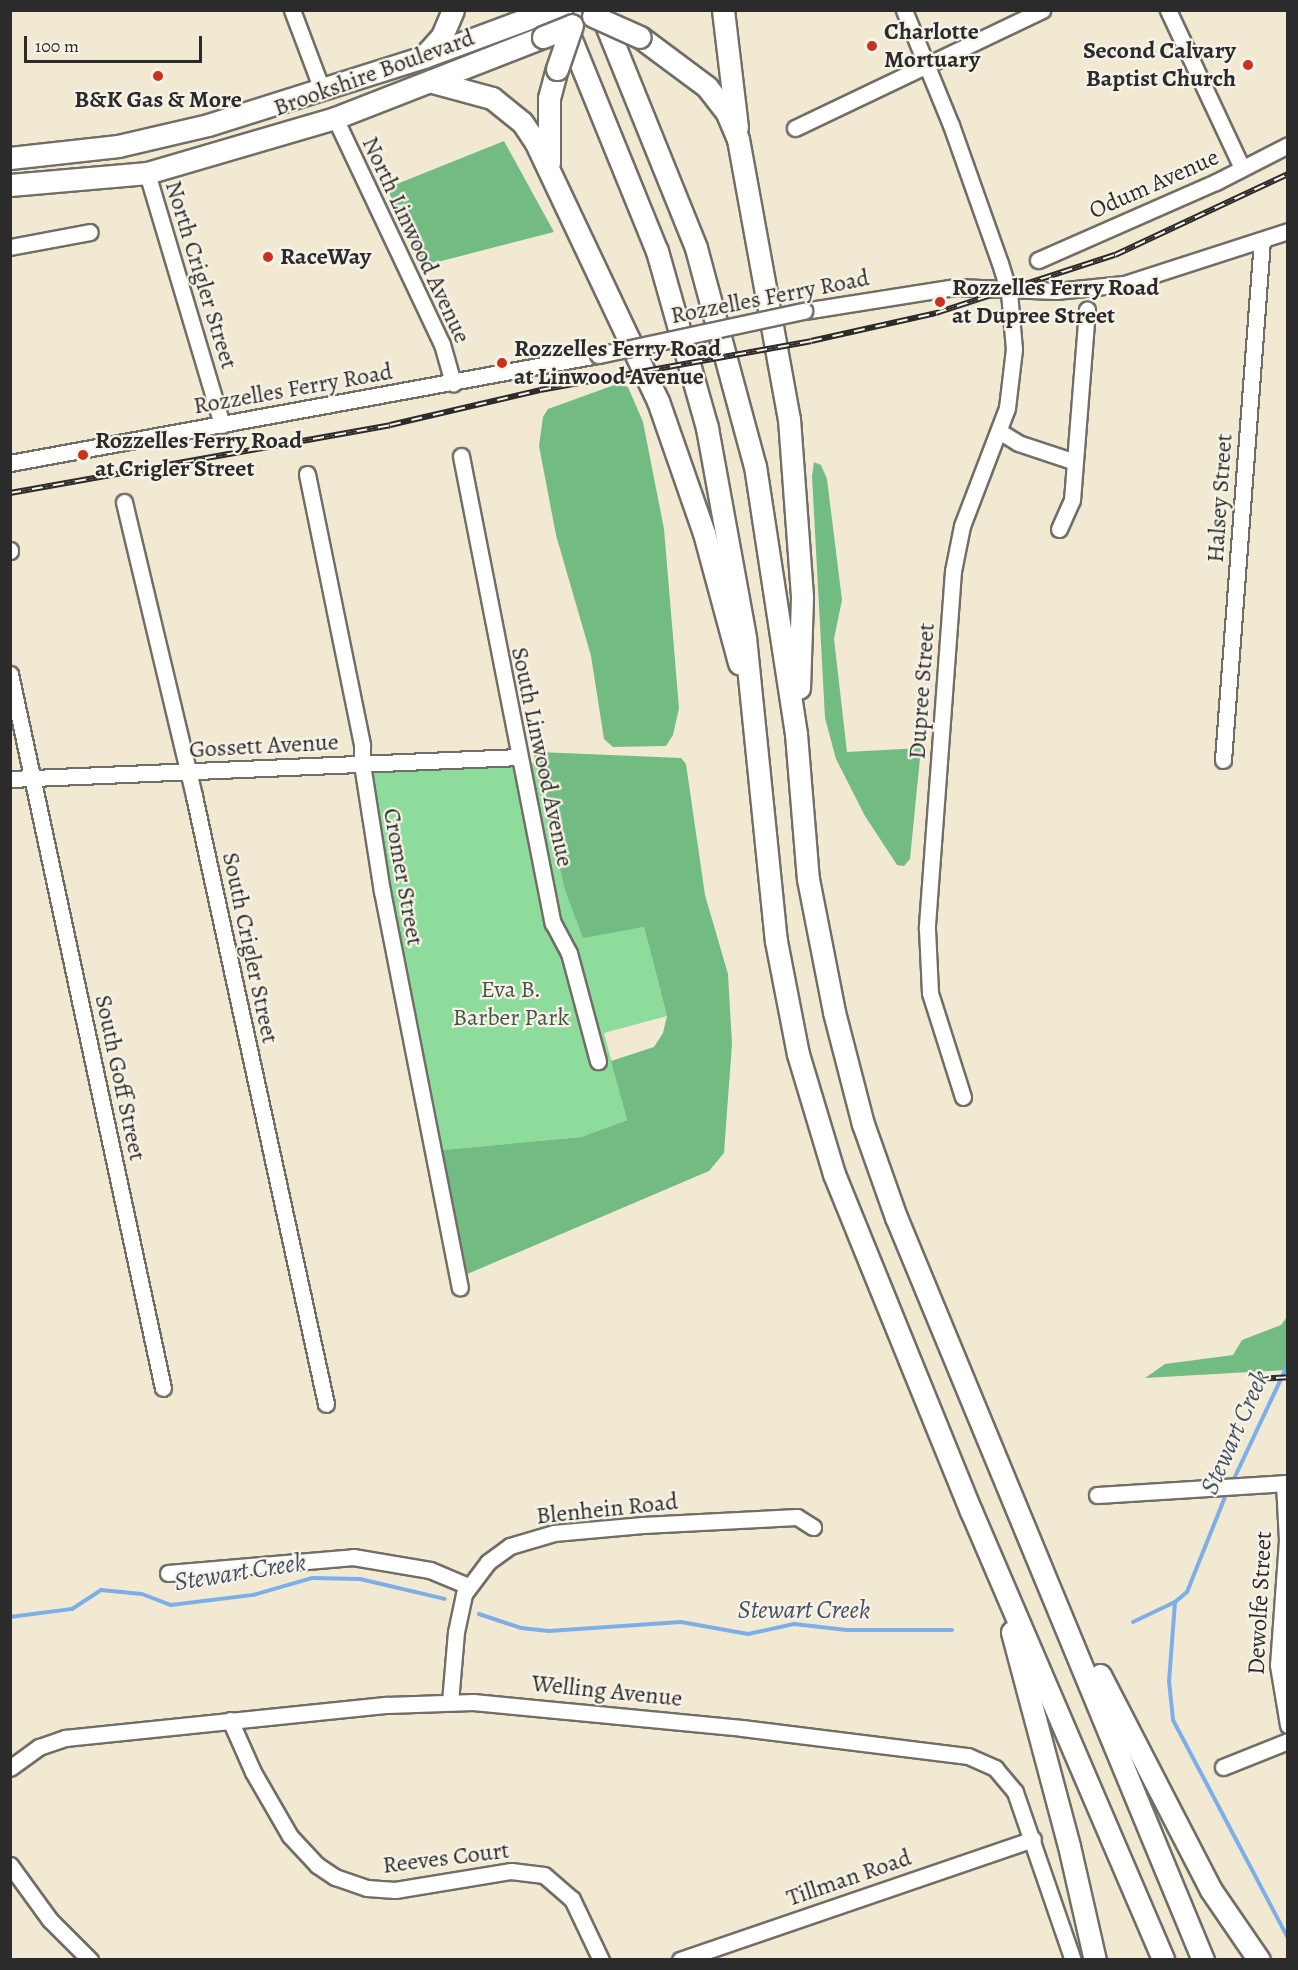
<!DOCTYPE html>
<html>
<head>
<meta charset="utf-8">
<style>
  body { margin:0 }
  #map { position:relative; width:1298px; height:1970px; overflow:hidden; background:#f2e9d3; font-family:Alegreya,serif }
  div>[style] { position:absolute }
  [style*='--x'] { left:calc(var(--x)*1px); top:calc(var(--y)*1px); width:calc(var(--w)*1px); rotate:calc(var(--a)*1deg) }
  .green>* { inset:0; background:#8edc9b }
  .forest>* { inset:0; background:#72bc83 }
  .stream>* { height:4px; margin:-2px; padding:0 2px; transform-origin:2px; border-radius:2px; background:#7caee8 }
  .roads { filter:drop-shadow(2px 0 #716e66) drop-shadow(-2px 0 #716e66) drop-shadow(0 2px #716e66) drop-shadow(0 -2px #716e66) }
  .minor>* { height:15px; margin:-7.5px; padding:0 7.5px; transform-origin:7.5px; border-radius:7.5px; background:#fff }
  .highway>* { height:21px; margin:-10.5px; padding:0 10.5px; transform-origin:10.5px; border-radius:10.5px; background:#fff }
  .rail>* { height:6px; margin-top:-3px; transform-origin:0; background:repeating-linear-gradient(90deg,#f7f3e8 0 11px,#2b2b2b 0 22px); box-sizing:border-box; border-block:2px solid #2b2b2b }
  .bridges { filter:drop-shadow(2px 0 #716e66) drop-shadow(-2px 0 #716e66) drop-shadow(0 2px #716e66) drop-shadow(0 -2px #716e66) }
  .minor-bridge>* { height:15px; margin:-7.5px; padding:0 7.5px; transform-origin:7.5px; border-radius:7.5px; background:#fff }
  .highway-bridge>* { height:21px; margin:-10.5px; padding:0 10.5px; transform-origin:10.5px; border-radius:10.5px; background:#fff }
  .dots>* { width:16px; height:16px; translate:-50% -50%; box-sizing:border-box; border:3px solid #f7f3e8; border-radius:50% }
  span { translate:-50% -50%; white-space:nowrap; text-align:center; line-height:1.15; -webkit-text-stroke:4.5px #f7f3e8; paint-order:stroke }
  .poi-label { font-size:24px; color:#2b2b2b; font-weight:700 }
  .left { translate:0 -50%; text-align:left }
  .right { translate:-100% -50%; text-align:right }
  .street-label { font-size:24px; color:#2b2b2b }
  .park-label { font-size:24px; color:#445747 }
  .water-label { font-size:26px; color:#435264; font-style:italic }
  .frame { position:absolute; inset:0; border:12px solid #2b2b2b; pointer-events:none }
  .scale { position:absolute; left:24px; top:36px; width:178px; height:27px; box-sizing:border-box; border:3px solid #2b2b2b; border-top:0; padding-left:8px; font-size:18px; line-height:21px; white-space:nowrap; color:#2b2b2b; -webkit-text-stroke:4px #f7f3e8; paint-order:stroke }
</style>
</head>
<body>
<div id="map">
  <div class="green">
    <i style="clip-path:polygon(536px 763px,565px 891px,583px 937px,644px 927px,667px 1016px,604px 1033px,627px 1120px,581px 1137px,442px 1150px,410px 1000px,369px 770px)"></i>
  </div>
  <div class="forest">
    <i style="clip-path:polygon(504px 141px,554px 232px,422px 266px,387px 188px)"></i>
    <i style="clip-path:polygon(617px 384px,628px 387px,643px 422px,664px 529px,679px 708px,673px 735px,666px 746px,613px 747px,604px 739px,591px 656px,556px 535px,539px 446px,543px 417px,548px 409px)"></i>
    <i style="clip-path:polygon(814px 462px,821px 465px,827px 479px,842px 600px,834px 639px,847px 752px,921px 748px,910px 859px,904px 866px,897px 865px,865px 816px,836px 759px,825px 718px,812px 476px)"></i>
    <i style="clip-path:polygon(539px 752px,681px 758px,686px 764px,705px 895px,728px 974px,732px 1044px,724px 1153px,709px 1171px,465px 1275px,442px 1150px,581px 1137px,627px 1120px,611px 1061px,654px 1047px,663px 1033px,667px 1016px,644px 927px,583px 938px,565px 891px,534px 755px)"></i>
    <i style="clip-path:polygon(1287px 1317px,1287px 1370px,1145px 1378px,1165px 1364px,1233px 1355px,1242px 1340px,1281px 1325px)"></i>
  </div>
  <div class="stream">
    <i style="--x:1232;--y:1483;--w:132;--a:-64.8"></i>
    <i style="--x:1175;--y:1602;--w:79;--a:94.3"></i>
    <i style="--x:1169;--y:1681;--w:39;--a:84"></i>
    <i style="--x:1173;--y:1720;--w:246;--a:62.2"></i>
    <i style="--x:479;--y:1614;--w:44;--a:18.4"></i>
    <i style="--x:521;--y:1628;--w:28;--a:6"></i>
    <i style="--x:549;--y:1631;--w:132;--a:-3.9"></i>
    <i style="--x:681;--y:1622;--w:68;--a:10.2"></i>
    <i style="--x:748;--y:1634;--w:47;--a:-12.3"></i>
    <i style="--x:794;--y:1624;--w:53;--a:6.5"></i>
    <i style="--x:847;--y:1630;--w:105;--a:0"></i>
    <i style="--x:10;--y:1617;--w:63;--a:-7.4"></i>
    <i style="--x:72;--y:1609;--w:35;--a:-33"></i>
    <i style="--x:101;--y:1590;--w:41;--a:5.6"></i>
    <i style="--x:142;--y:1594;--w:31;--a:21"></i>
    <i style="--x:171;--y:1605;--w:83;--a:-7"></i>
    <i style="--x:253;--y:1595;--w:61;--a:-16.1"></i>
    <i style="--x:312;--y:1578;--w:48;--a:1.2"></i>
    <i style="--x:360;--y:1579;--w:87;--a:13.2"></i>
    <i style="--x:1133;--y:1622;--w:47;--a:-25.5"></i>
    <i style="--x:1175;--y:1602;--w:16;--a:-40"></i>
    <i style="--x:1187;--y:1592;--w:108;--a:-68.2"></i>
  </div>
  <div class="roads">
    <div class="minor">
      <i style="--x:292;--y:10;--w:85;--a:69.4"></i>
      <i style="--x:904;--y:10;--w:124;--a:67.8"></i>
      <i style="--x:951;--y:125;--w:146;--a:70.5"></i>
      <i style="--x:1000;--y:263;--w:30;--a:73"></i>
      <i style="--x:1009;--y:292;--w:57;--a:85"></i>
      <i style="--x:1014;--y:349;--w:59;--a:96.8"></i>
      <i style="--x:1007;--y:408;--w:126;--a:110.9"></i>
      <i style="--x:962;--y:526;--w:46;--a:101.3"></i>
      <i style="--x:953;--y:571;--w:359;--a:94.2"></i>
      <i style="--x:927;--y:929;--w:64;--a:87.3"></i>
      <i style="--x:930;--y:993;--w:109;--a:72.4"></i>
      <i style="--x:1168;--y:10;--w:174;--a:64.9"></i>
      <i style="--x:335;--y:118;--w:250;--a:64.7"></i>
      <i style="--x:442;--y:344;--w:41;--a:74.2"></i>
      <i style="--x:795;--y:128;--w:274;--a:-25.5"></i>
      <i style="--x:147;--y:173;--w:263;--a:73.4"></i>
      <i style="--x:10;--y:247;--w:81;--a:-10.6"></i>
      <i style="--x:1038;--y:260;--w:194;--a:-23.7"></i>
      <i style="--x:1216;--y:182;--w:81;--a:-27.2"></i>
      <i style="--x:804;--y:311;--w:154;--a:-9"></i>
      <i style="--x:956;--y:287;--w:100;--a:2.3"></i>
      <i style="--x:1056;--y:291;--w:68;--a:-5.9"></i>
      <i style="--x:1124;--y:284;--w:172;--a:-17.9"></i>
      <i style="--x:999;--y:431;--w:22;--a:32"></i>
      <i style="--x:1018;--y:443;--w:60;--a:18.4"></i>
      <i style="--x:461;--y:456;--w:476;--a:78.9"></i>
      <i style="--x:553;--y:923;--w:34;--a:62"></i>
      <i style="--x:569;--y:953;--w:112;--a:75"></i>
      <i style="--x:10;--y:463;--w:598;--a:-10.41"></i>
      <i style="--x:307;--y:474;--w:277;--a:78.5"></i>
      <i style="--x:362;--y:745;--w:19;--a:90"></i>
      <i style="--x:362;--y:764;--w:129;--a:81.1"></i>
      <i style="--x:382;--y:891;--w:404;--a:78.9"></i>
      <i style="--x:124;--y:502;--w:302;--a:76.6"></i>
      <i style="--x:194;--y:796;--w:622;--a:77.75"></i>
      <i style="--x:1059;--y:529;--w:32;--a:-66"></i>
      <i style="--x:1072;--y:500;--w:191;--a:-85.5"></i>
      <i style="--x:10;--y:550;--w:1;--a:90"></i>
      <i style="--x:10;--y:674;--w:730;--a:77.91"></i>
      <i style="--x:1223;--y:760;--w:521;--a:-85.71"></i>
      <i style="--x:10;--y:779;--w:509;--a:-2.47"></i>
      <i style="--x:1284;--y:1483;--w:57;--a:87"></i>
      <i style="--x:1287;--y:1540;--w:125;--a:94.1"></i>
      <i style="--x:1278;--y:1665;--w:61;--a:80.5"></i>
      <i style="--x:1097;--y:1495;--w:191;--a:-3.6"></i>
      <i style="--x:168;--y:1573;--w:186;--a:-4.9"></i>
      <i style="--x:353;--y:1557;--w:78;--a:9.6"></i>
      <i style="--x:430;--y:1570;--w:41;--a:22.8"></i>
      <i style="--x:450;--y:1702;--w:70;--a:-85.1"></i>
      <i style="--x:456;--y:1632;--w:39;--a:-78"></i>
      <i style="--x:464;--y:1594;--w:40;--a:-53"></i>
      <i style="--x:488;--y:1562;--w:27;--a:-36"></i>
      <i style="--x:510;--y:1546;--w:46;--a:-16.5"></i>
      <i style="--x:554;--y:1533;--w:89;--a:-5.1"></i>
      <i style="--x:643;--y:1525;--w:154;--a:-3"></i>
      <i style="--x:797;--y:1517;--w:19;--a:32"></i>
      <i style="--x:230;--y:1720;--w:57;--a:66.1"></i>
      <i style="--x:253;--y:1772;--w:74;--a:60"></i>
      <i style="--x:290;--y:1836;--w:40;--a:47"></i>
      <i style="--x:317;--y:1865;--w:22;--a:34"></i>
      <i style="--x:335;--y:1877;--w:34;--a:19"></i>
      <i style="--x:367;--y:1888;--w:28;--a:4"></i>
      <i style="--x:395;--y:1890;--w:118;--a:-9.3"></i>
      <i style="--x:511;--y:1871;--w:33;--a:7"></i>
      <i style="--x:544;--y:1875;--w:37;--a:41"></i>
      <i style="--x:572;--y:1899;--w:68;--a:64.6"></i>
      <i style="--x:1223;--y:1767;--w:70;--a:-21.8"></i>
      <i style="--x:10;--y:1768;--w:36;--a:-36"></i>
      <i style="--x:39;--y:1747;--w:28;--a:-19"></i>
      <i style="--x:65;--y:1738;--w:324;--a:-5.9"></i>
      <i style="--x:387;--y:1705;--w:86;--a:-2"></i>
      <i style="--x:473;--y:1702;--w:270;--a:5.5"></i>
      <i style="--x:742;--y:1728;--w:228;--a:7.1"></i>
      <i style="--x:968;--y:1756;--w:30;--a:24"></i>
      <i style="--x:995;--y:1768;--w:31;--a:50"></i>
      <i style="--x:1015;--y:1792;--w:178;--a:71"></i>
      <i style="--x:10;--y:1865;--w:68;--a:54"></i>
      <i style="--x:50;--y:1920;--w:57;--a:45"></i>
      <i style="--x:680;--y:1960;--w:373;--a:-18.9"></i>
    </div>
    <div class="highway">
      <i style="--x:559;--y:10;--w:260;--a:67.9"></i>
      <i style="--x:657;--y:251;--w:184;--a:74.2"></i>
      <i style="--x:707;--y:428;--w:212;--a:79.7"></i>
      <i style="--x:745;--y:637;--w:306;--a:84.2"></i>
      <i style="--x:776;--y:941;--w:115;--a:79"></i>
      <i style="--x:798;--y:1054;--w:125;--a:73.3"></i>
      <i style="--x:834;--y:1174;--w:364;--a:67.9"></i>
      <i style="--x:971;--y:1511;--w:488;--a:66.8"></i>
      <i style="--x:600;--y:10;--w:257;--a:68"></i>
      <i style="--x:696;--y:248;--w:226;--a:74.9"></i>
      <i style="--x:755;--y:466;--w:271;--a:81.3"></i>
      <i style="--x:796;--y:734;--w:145;--a:85.3"></i>
      <i style="--x:808;--y:879;--w:136;--a:78.9"></i>
      <i style="--x:834;--y:1012;--w:116;--a:75.5"></i>
      <i style="--x:863;--y:1124;--w:99;--a:70.5"></i>
      <i style="--x:896;--y:1217;--w:804;--a:67.55"></i>
      <i style="--x:723;--y:10;--w:118;--a:83.2"></i>
      <i style="--x:640;--y:37;--w:84;--a:36.7"></i>
      <i style="--x:707;--y:87;--w:31;--a:52"></i>
      <i style="--x:726;--y:111;--w:30;--a:67"></i>
      <i style="--x:738;--y:139;--w:285;--a:79.7"></i>
      <i style="--x:789;--y:419;--w:179;--a:85.8"></i>
      <i style="--x:802;--y:598;--w:90;--a:91.9"></i>
      <i style="--x:425;--y:55;--w:25;--a:-48"></i>
      <i style="--x:442;--y:36;--w:28;--a:-67"></i>
      <i style="--x:433;--y:82;--w:61;--a:15.2"></i>
      <i style="--x:492;--y:98;--w:38;--a:39"></i>
      <i style="--x:522;--y:122;--w:23;--a:56"></i>
      <i style="--x:535;--y:141;--w:288;--a:64.7"></i>
      <i style="--x:658;--y:401;--w:140;--a:70.8"></i>
      <i style="--x:704;--y:533;--w:135;--a:74.9"></i>
      <i style="--x:10;--y:158;--w:109;--a:-6.3"></i>
      <i style="--x:118;--y:146;--w:92;--a:-13.1"></i>
      <i style="--x:208;--y:125;--w:226;--a:-17.5"></i>
      <i style="--x:424;--y:57;--w:135;--a:-20.3"></i>
      <i style="--x:549;--y:163;--w:65;--a:-90"></i>
      <i style="--x:549;--y:98;--w:30;--a:-75"></i>
      <i style="--x:10;--y:185;--w:138;--a:-5"></i>
      <i style="--x:147;--y:173;--w:196;--a:-16.3"></i>
      <i style="--x:335;--y:118;--w:223;--a:-21.3"></i>
      <i style="--x:1012;--y:1632;--w:221;--a:75.1"></i>
      <i style="--x:1069;--y:1846;--w:117;--a:77.2"></i>
      <i style="--x:1100;--y:1675;--w:242;--a:62.7"></i>
      <i style="--x:1211;--y:1890;--w:85;--a:55.6"></i>
    </div>
  </div>
  <div class="rail">
    <i style="--x:10;--y:493;--w:386;--a:-10.1"></i>
    <i style="--x:390;--y:425;--w:154;--a:-13.1"></i>
    <i style="--x:540;--y:390;--w:275;--a:-10.2"></i>
    <i style="--x:811;--y:341;--w:128;--a:-12.6"></i>
    <i style="--x:936;--y:313;--w:188;--a:-18"></i>
    <i style="--x:1115;--y:255;--w:191;--a:-25.1"></i>
    <i style="--x:1254;--y:1379;--w:34;--a:-3"></i>
  </div>
  <div class="bridges">
    <div class="minor-bridge">
      <i style="--x:598;--y:355;--w:211;--a:-12.1"></i>
    </div>
    <div class="highway-bridge">
      <i style="--x:593;--y:16;--w:51;--a:24.1"></i>
      <i style="--x:543;--y:37;--w:31;--a:-22"></i>
      <i style="--x:557;--y:69;--w:46;--a:-71.2"></i>
    </div>
  </div>
  <div class="dots">
    <i style="left:872px;top:46px;background:#c8321e"></i>
    <i style="left:1248px;top:65px;background:#c8321e"></i>
    <i style="left:158px;top:76px;background:#c8321e"></i>
    <i style="left:268px;top:257px;background:#c8321e"></i>
    <i style="left:940px;top:302px;background:#c8321e"></i>
    <i style="left:502px;top:363px;background:#c8321e"></i>
    <i style="left:83px;top:455px;background:#c8321e"></i>
  </div>
  <div class="poi-label">
    <span class="left" style="left:884px;top:46px">Charlotte<br>Mortuary</span>
    <span class="right" style="left:1236px;top:65px">Second Calvary<br>Baptist Church</span>
    <span style="left:158px;top:100px">B&amp;K Gas &amp; More</span>
    <span class="left" style="left:280px;top:257px">RaceWay</span>
    <span class="left" style="left:952px;top:302px">Rozzelles Ferry Road<br>at Dupree Street</span>
    <span class="left" style="left:514px;top:363px">Rozzelles Ferry Road<br>at Linwood Avenue</span>
    <span class="left" style="left:95px;top:455px">Rozzelles Ferry Road<br>at Crigler Street</span>
  </div>
  <div class="street-label">
    <span style="left:374px;top:73px;rotate:-20deg">Brookshire Boulevard</span>
    <span style="left:1154px;top:184px;rotate:-24deg">Odum Avenue</span>
    <span style="left:416px;top:240px;rotate:65deg">North Linwood Avenue</span>
    <span style="left:201px;top:275px;rotate:73deg">North Crigler Street</span>
    <span style="left:770px;top:297px;rotate:-11deg">Rozzelles Ferry Road</span>
    <span style="left:293px;top:389px;rotate:-10deg">Rozzelles Ferry Road</span>
    <span style="left:1220px;top:498px;rotate:-86deg">Halsey Street</span>
    <span style="left:922px;top:691px;rotate:-86deg">Dupree Street</span>
    <span style="left:264px;top:746px;rotate:-3deg">Gossett Avenue</span>
    <span style="left:542px;top:757px;rotate:78deg">South Linwood Avenue</span>
    <span style="left:403px;top:877px;rotate:80deg">Cromer Street</span>
    <span style="left:250px;top:948px;rotate:78deg">South Crigler Street</span>
    <span style="left:120px;top:1078px;rotate:78deg">South Goff Street</span>
    <span style="left:607px;top:1509px;rotate:-6deg">Blenhein Road</span>
    <span style="left:1260px;top:1603px;rotate:-87deg">Dewolfe Street</span>
    <span style="left:607px;top:1691px;rotate:6deg">Welling Avenue</span>
    <span style="left:446px;top:1858px;rotate:-7deg">Reeves Court</span>
    <span style="left:849px;top:1878px;rotate:-19deg">Tillman Road</span>
  </div>
  <div class="park-label">
    <span style="left:511px;top:1004px">Eva B.<br>Barber Park</span>
  </div>
  <div class="water-label">
    <span style="left:1235px;top:1432px;rotate:-66deg">Stewart Creek</span>
    <span style="left:240px;top:1572px;rotate:-9deg">Stewart Creek</span>
    <span style="left:804px;top:1610px">Stewart Creek</span>
  </div>
  <div class="frame"></div>
  <div class="scale">100 m</div>
</div>
</body>
</html>
